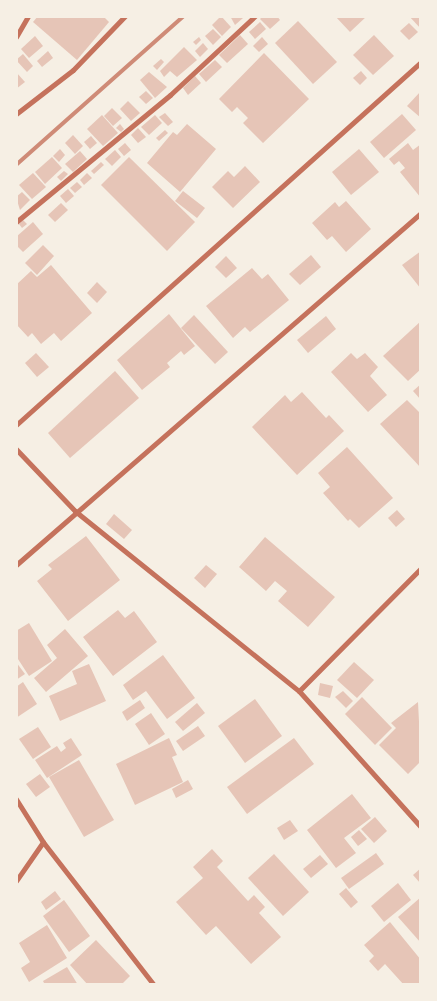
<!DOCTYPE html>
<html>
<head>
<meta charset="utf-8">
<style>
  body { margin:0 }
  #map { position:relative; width:437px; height:1001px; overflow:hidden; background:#f6efe4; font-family:"PT Sans",sans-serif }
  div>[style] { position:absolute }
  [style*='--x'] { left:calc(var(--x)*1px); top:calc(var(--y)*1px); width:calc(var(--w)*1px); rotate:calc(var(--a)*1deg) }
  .building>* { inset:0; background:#e6c5b7 }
  .minor>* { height:5px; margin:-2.5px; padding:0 2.5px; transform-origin:2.5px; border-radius:2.5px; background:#c5725c }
  .rail>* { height:4px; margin:-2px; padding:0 2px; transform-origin:2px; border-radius:2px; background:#cf8b77 }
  span { translate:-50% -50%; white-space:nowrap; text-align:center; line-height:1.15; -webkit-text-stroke:4.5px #f6efe4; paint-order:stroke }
  .frame { position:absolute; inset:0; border:18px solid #f6efe4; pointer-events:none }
</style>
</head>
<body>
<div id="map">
  <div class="building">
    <i style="clip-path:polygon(38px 16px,103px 16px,109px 22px,77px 60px,33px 22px)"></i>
    <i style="clip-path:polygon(221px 16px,231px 27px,222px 36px,212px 25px)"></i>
    <i style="clip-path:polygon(230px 16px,241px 16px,243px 18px,235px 25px)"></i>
    <i style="clip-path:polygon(263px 16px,277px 16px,280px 20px,270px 29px,260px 19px)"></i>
    <i style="clip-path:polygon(335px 16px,367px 16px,350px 32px)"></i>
    <i style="clip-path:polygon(409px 16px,421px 16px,421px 29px)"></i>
    <i style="clip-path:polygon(298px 21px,337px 62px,313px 84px,275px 43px)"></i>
    <i style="clip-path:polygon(260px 22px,266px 29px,255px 39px,249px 32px)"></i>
    <i style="clip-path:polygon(409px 23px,418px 32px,409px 40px,400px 31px)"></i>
    <i style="clip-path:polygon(213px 29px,221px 37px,213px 45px,205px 36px)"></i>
    <i style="clip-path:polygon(240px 35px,248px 44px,227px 63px,219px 55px)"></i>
    <i style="clip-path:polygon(374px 35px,394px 56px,373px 75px,353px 55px)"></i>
    <i style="clip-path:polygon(35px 36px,43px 46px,29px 58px,21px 49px)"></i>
    <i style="clip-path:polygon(199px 37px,201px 40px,196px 45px,193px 42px)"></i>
    <i style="clip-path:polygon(262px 37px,268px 44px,259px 52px,253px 46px)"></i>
    <i style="clip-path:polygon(203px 43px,208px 49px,200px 57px,195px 51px)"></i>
    <i style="clip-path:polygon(184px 47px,197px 60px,177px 77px,170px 71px,164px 77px,160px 71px)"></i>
    <i style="clip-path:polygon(48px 51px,53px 58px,42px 67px,37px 61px)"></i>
    <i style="clip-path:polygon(264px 53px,309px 99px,263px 143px,243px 123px,248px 118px,237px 107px,232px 112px,219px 99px)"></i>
    <i style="clip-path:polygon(23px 54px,33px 66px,27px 72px,16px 60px)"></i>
    <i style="clip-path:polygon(161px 59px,164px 62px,157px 70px,153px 66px)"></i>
    <i style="clip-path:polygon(215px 60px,222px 67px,206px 82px,199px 74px)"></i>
    <i style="clip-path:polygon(361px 71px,367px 78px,360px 85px,353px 78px)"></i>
    <i style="clip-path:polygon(16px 72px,25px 82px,16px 89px)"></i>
    <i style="clip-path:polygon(149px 72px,167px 87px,155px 98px,140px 80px)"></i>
    <i style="clip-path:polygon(195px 76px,201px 83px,188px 95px,183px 88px)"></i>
    <i style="clip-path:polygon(146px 91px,153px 98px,146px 104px,139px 97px)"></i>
    <i style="clip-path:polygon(421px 91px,421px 118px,407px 106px)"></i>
    <i style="clip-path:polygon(128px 101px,140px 113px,131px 121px,120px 109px)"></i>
    <i style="clip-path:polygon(112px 108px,122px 118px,113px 126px,104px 116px)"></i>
    <i style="clip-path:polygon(165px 113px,173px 122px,168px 126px,159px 117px)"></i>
    <i style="clip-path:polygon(402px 114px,416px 130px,384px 158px,370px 142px)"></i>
    <i style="clip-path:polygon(102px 115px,118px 133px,103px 146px,87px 129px)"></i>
    <i style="clip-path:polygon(155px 115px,162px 123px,149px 135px,141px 127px)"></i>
    <i style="clip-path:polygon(120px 124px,124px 129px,121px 132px,116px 128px)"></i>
    <i style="clip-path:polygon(187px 124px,216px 149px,180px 192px,147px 163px,173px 132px,177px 135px)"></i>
    <i style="clip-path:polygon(138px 128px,146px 137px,138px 143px,131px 135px)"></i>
    <i style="clip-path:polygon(165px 130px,168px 133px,159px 141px,156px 138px)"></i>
    <i style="clip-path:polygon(73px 135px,83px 146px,75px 154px,65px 143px)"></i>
    <i style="clip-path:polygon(91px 136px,97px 143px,90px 149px,84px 142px)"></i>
    <i style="clip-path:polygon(125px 143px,131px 150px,124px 156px,118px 149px)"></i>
    <i style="clip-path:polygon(408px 143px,413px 150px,421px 144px,421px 198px,400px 172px,405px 168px,399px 161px,394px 165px,389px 159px)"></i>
    <i style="clip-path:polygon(60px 149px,65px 155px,59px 162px,53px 156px)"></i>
    <i style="clip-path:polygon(359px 149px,379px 172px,351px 195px,332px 172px)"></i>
    <i style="clip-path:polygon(115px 150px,121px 157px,112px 166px,105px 159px)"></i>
    <i style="clip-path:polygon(80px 151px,87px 159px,73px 172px,65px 164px)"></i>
    <i style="clip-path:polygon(52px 157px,62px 168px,45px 184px,35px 172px)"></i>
    <i style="clip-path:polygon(129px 157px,195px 222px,167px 251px,101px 185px)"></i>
    <i style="clip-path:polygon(101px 162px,104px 165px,94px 174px,91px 171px)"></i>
    <i style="clip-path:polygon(245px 166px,260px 182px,233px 208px,212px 187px,228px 171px,234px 177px)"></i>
    <i style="clip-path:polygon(64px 171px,68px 174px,61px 181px,57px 177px)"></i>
    <i style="clip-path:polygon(33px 173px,46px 187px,32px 199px,19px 185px)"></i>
    <i style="clip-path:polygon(87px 173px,92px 178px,84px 185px,80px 180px)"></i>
    <i style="clip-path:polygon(77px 182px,82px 187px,75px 193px,70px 188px)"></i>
    <i style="clip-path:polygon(68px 189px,74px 196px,66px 203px,60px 196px)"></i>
    <i style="clip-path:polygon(183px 191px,205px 208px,197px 218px,175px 201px)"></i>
    <i style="clip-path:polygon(22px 192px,30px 200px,20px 210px,16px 197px)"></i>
    <i style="clip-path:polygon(346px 201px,371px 229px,346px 252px,332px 236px,327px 240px,312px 223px,335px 202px,339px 207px)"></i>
    <i style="clip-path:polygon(61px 203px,68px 210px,55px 222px,48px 215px)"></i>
    <i style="clip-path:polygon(23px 220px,27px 224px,22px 228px,19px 224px)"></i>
    <i style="clip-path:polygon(33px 222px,43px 234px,23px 252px,16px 245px,16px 237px)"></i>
    <i style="clip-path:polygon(43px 245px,54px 256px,37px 275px,25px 263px)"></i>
    <i style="clip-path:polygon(421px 251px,421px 289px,402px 265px)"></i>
    <i style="clip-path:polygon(311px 255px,321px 267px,300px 285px,289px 274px)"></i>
    <i style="clip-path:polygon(226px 256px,237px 268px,226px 278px,215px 267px)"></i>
    <i style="clip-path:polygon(51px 265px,92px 313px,61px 341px,54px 333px,41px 344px,32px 333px,28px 337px,16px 324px,16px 285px,31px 271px,37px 277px)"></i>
    <i style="clip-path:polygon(252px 268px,262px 279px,268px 274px,289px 300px,250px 332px,245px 327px,233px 338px,206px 306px)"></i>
    <i style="clip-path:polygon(97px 282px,107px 292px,97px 303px,87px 293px)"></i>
    <i style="clip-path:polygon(169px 314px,195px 346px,184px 355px,181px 351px,167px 363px,170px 367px,142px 390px,117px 360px)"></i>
    <i style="clip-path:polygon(194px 315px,228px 352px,215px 364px,181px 328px)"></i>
    <i style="clip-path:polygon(326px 316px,336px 329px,308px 353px,297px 340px)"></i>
    <i style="clip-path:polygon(421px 321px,421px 369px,408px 381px,383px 356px)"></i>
    <i style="clip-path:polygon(36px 353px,49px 367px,37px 377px,25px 363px)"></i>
    <i style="clip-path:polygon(351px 353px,357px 359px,365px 353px,378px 367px,370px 376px,387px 395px,368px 412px,331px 372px)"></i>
    <i style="clip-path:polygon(115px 371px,139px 398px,70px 458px,48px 433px)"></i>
    <i style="clip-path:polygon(421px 384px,421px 400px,413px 391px)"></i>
    <i style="clip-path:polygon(302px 392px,326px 418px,329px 415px,344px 431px,297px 475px,252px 427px,285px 395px,291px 402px)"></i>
    <i style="clip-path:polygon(407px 400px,421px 414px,421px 468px,380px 424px)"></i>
    <i style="clip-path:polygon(347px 447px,393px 498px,359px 528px,350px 519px,348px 521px,323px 493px,330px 487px,318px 473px)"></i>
    <i style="clip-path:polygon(397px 510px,405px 519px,396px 527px,388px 518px)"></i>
    <i style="clip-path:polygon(114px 514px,132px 530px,124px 539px,106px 524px)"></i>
    <i style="clip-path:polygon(86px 536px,120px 580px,68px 621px,37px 581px,52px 569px,48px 565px)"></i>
    <i style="clip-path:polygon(265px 537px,335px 597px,308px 627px,278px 601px,287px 591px,275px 581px,266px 591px,239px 567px)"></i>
    <i style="clip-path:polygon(206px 565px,217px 574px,205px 588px,194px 578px)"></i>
    <i style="clip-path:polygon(118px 610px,125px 618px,134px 611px,157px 642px,113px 676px,83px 637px)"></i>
    <i style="clip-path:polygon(29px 623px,52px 661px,29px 676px,16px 656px,16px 631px)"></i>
    <i style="clip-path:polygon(65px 629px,88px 656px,46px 692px,34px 678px,57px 658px,47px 645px)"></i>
    <i style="clip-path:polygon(163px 655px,195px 698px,167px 719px,146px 691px,133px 700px,123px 685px)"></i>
    <i style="clip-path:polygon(16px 662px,25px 674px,16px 680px)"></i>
    <i style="clip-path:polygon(354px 662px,374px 680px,357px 698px,337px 680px)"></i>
    <i style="clip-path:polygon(89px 664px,106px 701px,60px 721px,49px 696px,77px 684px,72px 671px)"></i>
    <i style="clip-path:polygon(23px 682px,37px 704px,16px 718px,16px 687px)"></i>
    <i style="clip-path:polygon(320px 683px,333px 686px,330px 698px,318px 695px)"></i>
    <i style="clip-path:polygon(343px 691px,353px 701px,346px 708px,335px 697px)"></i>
    <i style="clip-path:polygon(362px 697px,392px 728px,375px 745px,345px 714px)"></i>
    <i style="clip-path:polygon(255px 699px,282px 736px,245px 763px,218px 726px)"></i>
    <i style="clip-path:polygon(140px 700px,145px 708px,127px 721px,122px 712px)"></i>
    <i style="clip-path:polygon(418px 702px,421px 761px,408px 774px,379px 745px,396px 728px,391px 723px)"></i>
    <i style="clip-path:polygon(197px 703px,205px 713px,183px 731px,175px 722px)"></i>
    <i style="clip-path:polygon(151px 713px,165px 734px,149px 745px,135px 724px)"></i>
    <i style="clip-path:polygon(198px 726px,205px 736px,183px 751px,176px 741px)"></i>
    <i style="clip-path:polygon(38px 727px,51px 747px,33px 759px,19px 739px)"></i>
    <i style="clip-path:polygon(71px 738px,82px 755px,47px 778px,35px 760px,57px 746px,61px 752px,66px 748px,63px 743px)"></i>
    <i style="clip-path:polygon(169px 738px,177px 755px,172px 757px,183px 782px,135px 805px,116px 764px)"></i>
    <i style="clip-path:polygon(294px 738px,314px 764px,247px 814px,227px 787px)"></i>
    <i style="clip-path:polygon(79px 760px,114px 820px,84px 837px,49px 777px)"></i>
    <i style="clip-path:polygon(40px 774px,50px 787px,36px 797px,26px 784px)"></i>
    <i style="clip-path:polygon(188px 780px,193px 789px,176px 798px,172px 789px)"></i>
    <i style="clip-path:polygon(352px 794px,371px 818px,344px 838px,356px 853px,336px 868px,307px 830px)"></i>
    <i style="clip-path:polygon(375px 817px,387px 831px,374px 843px,361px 829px)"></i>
    <i style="clip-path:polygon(290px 820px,298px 831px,284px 840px,277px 828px)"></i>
    <i style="clip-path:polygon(359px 830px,367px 839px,358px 846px,351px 837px)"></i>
    <i style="clip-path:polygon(212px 849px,223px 861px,217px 867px,248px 901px,254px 895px,265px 907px,259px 913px,281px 937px,251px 964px,216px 926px,206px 935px,176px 902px,203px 878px,193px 867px)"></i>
    <i style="clip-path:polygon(376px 853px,384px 864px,349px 889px,341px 878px)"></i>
    <i style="clip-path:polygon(274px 854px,309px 892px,283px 916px,248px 878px)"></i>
    <i style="clip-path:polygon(320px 855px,328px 864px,311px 878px,303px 869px)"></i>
    <i style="clip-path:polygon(421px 868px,421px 884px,413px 875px)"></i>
    <i style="clip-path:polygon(398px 883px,411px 900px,384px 922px,371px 906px)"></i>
    <i style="clip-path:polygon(346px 888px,358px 902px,351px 908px,339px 894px)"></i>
    <i style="clip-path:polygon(55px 891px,61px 899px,46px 910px,41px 902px)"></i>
    <i style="clip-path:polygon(421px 897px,421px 943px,398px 917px)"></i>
    <i style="clip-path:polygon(64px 900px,90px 936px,69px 952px,43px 916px)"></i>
    <i style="clip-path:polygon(390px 922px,421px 960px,419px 985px,404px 985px,385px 964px,378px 971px,369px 961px,374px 956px,364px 945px)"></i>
    <i style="clip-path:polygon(47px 925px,67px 958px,29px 982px,21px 968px,30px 962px,19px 943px)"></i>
    <i style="clip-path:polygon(96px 940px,130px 976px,121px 985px,88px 985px,70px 965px)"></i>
    <i style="clip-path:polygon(67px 967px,78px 985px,45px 985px,43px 981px)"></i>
  </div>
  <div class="minor">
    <i style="--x:16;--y:37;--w:24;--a:-60"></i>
    <i style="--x:16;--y:114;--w:72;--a:-37.7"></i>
    <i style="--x:73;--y:70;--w:75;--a:-46.1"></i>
    <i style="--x:16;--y:222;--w:200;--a:-39.5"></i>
    <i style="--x:170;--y:95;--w:116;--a:-42.9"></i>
    <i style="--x:16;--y:425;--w:544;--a:-41.87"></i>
    <i style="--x:16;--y:449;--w:86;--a:46.4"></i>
    <i style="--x:75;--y:511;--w:287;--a:38.8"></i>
    <i style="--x:299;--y:691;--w:183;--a:48.1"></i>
    <i style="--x:16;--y:565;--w:537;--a:-41"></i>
    <i style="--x:299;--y:691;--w:173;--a:-45.2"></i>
    <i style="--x:16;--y:799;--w:51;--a:57.9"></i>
    <i style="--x:43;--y:842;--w:47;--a:124.7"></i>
    <i style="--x:43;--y:842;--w:181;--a:52.2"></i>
  </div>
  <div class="rail">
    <i style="--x:16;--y:165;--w:225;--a:-41.6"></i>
  </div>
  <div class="frame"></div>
</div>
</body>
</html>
